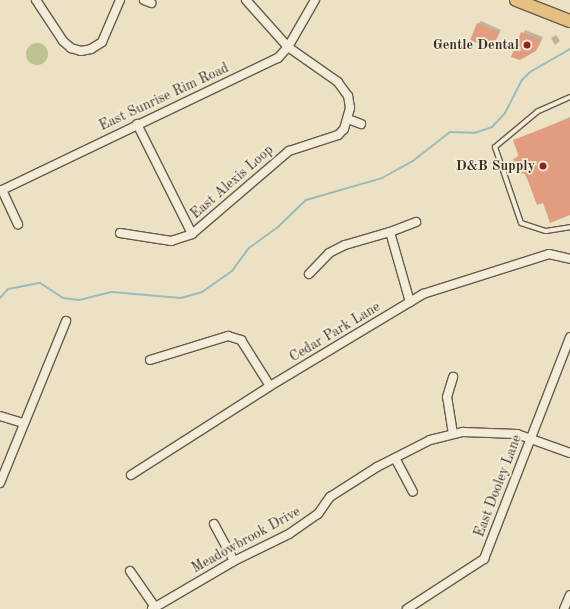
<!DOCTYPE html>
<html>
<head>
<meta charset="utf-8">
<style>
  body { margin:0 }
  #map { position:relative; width:570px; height:609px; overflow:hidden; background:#ede1c3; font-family:"Old Standard TT",serif }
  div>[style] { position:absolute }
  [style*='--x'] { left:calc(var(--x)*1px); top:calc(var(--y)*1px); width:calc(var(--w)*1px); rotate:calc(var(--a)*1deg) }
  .green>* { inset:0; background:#bdc290 }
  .round { border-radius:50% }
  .shadow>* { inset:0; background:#0003 }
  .stream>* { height:2px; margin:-1px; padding:0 1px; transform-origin:1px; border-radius:1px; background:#9abcba }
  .building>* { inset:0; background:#e29d80 }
  .roads { filter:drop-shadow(1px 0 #675c4d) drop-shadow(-1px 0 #675c4d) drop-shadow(0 1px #675c4d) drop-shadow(0 -1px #675c4d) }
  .service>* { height:4px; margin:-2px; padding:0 2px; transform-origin:2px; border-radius:2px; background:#f3ecd8 }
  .minor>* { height:8px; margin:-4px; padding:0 4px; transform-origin:4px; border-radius:4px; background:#f3ecd8 }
  .primary>* { height:12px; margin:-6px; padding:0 6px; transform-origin:6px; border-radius:6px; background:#e6c082 }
  .dots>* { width:11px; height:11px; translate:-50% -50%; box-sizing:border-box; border:2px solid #f3ecd8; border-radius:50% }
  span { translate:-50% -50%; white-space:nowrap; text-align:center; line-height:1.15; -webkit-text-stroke:3.5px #f3ecd8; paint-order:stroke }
  .poi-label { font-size:14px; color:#3a3026; font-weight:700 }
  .right { translate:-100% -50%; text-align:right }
  .street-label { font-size:14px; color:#3a3026 }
</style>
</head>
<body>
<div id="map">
  <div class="green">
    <i class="round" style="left:26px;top:43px;width:22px;height:22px"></i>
  </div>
  <div class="shadow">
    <i style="clip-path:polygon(481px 21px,501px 30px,492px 48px,478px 24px)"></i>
    <i style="clip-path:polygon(525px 30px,543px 37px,538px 48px,513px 56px)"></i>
    <i style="clip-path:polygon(556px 35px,560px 41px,555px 45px,551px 38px)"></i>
    <i style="clip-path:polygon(570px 117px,570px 214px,543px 201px,514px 159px,519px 155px,514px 141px)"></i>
  </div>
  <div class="stream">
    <i style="--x:0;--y:298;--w:12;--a:-48"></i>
    <i style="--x:8;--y:289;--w:33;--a:-11"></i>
    <i style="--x:40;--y:283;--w:27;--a:33"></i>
    <i style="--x:63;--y:298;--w:16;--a:7"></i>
    <i style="--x:79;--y:300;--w:34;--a:-14"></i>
    <i style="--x:112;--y:292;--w:69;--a:5"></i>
    <i style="--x:181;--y:298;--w:22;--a:-16"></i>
    <i style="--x:202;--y:292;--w:37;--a:-35"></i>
    <i style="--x:232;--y:271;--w:29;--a:-54"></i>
    <i style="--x:249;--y:248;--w:37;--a:-36"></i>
    <i style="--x:279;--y:226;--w:37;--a:-44"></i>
    <i style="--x:306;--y:200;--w:79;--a:-16.1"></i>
    <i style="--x:382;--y:178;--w:37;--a:-29"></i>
    <i style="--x:414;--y:160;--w:46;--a:-37.9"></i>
    <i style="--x:450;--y:132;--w:24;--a:2"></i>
    <i style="--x:474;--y:133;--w:19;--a:-18"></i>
    <i style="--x:492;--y:127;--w:19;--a:-47"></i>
    <i style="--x:505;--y:113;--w:37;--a:-63"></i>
    <i style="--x:522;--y:80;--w:11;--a:-45"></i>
    <i style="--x:530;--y:72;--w:46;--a:-29.9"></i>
  </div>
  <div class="building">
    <i style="clip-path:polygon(477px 23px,499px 32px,492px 49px,470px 40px)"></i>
    <i style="clip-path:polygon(521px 32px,541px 40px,536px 51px,520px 60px,511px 57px)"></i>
    <i style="clip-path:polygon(570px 118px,570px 215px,550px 223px,543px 203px,537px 205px,525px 173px,519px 175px,513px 159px,519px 157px,513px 140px)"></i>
  </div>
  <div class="roads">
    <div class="service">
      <i style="--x:570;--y:97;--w:36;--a:156"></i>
      <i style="--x:537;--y:112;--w:55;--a:140.2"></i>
      <i style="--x:495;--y:147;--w:80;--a:71.1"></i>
      <i style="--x:521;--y:223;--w:26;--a:18"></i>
      <i style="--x:546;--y:231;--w:24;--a:-9"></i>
    </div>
    <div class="minor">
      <i style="--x:36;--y:0;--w:49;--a:56.6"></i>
      <i style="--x:63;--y:41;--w:11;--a:41"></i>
      <i style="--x:71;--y:48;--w:10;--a:17"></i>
      <i style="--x:81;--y:51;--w:10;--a:-11"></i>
      <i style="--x:91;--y:49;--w:13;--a:-32"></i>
      <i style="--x:102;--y:42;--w:46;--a:-66.8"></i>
      <i style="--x:144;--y:0;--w:8;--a:23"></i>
      <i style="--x:348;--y:119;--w:14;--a:21"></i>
      <i style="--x:137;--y:124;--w:123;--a:63.4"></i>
      <i style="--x:192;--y:234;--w:128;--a:-40.6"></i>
      <i style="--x:289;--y:151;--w:52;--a:-18.1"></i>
      <i style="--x:338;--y:135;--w:8;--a:-45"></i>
      <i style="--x:344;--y:129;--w:22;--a:-74"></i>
      <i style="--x:350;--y:108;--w:12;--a:-99"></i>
      <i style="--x:348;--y:96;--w:17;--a:-126"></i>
      <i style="--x:338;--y:82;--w:61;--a:-145"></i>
      <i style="--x:288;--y:47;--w:63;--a:-131.8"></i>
      <i style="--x:2;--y:190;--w:38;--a:65"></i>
      <i style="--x:0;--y:191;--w:308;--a:-25.6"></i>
      <i style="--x:278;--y:58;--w:15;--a:-48"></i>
      <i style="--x:288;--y:47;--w:54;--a:-60.1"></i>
      <i style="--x:390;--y:232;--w:28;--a:-21"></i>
      <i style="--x:120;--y:233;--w:52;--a:8.9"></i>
      <i style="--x:171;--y:241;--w:22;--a:-18"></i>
      <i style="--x:309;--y:274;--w:29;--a:-46"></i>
      <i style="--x:329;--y:253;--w:18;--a:-27"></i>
      <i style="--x:345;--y:245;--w:47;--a:-16.1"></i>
      <i style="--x:390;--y:232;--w:73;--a:74.1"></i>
      <i style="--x:150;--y:360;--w:82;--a:-17.1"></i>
      <i style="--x:228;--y:336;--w:14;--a:17"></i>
      <i style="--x:241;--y:340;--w:54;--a:57.8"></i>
      <i style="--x:0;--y:416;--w:24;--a:17"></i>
      <i style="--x:453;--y:434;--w:37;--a:-99"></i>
      <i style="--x:447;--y:397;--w:21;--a:-73"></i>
      <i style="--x:395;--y:458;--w:38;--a:62"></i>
      <i style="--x:131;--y:475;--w:165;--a:-32.6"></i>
      <i style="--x:270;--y:386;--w:179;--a:-31"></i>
      <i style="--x:423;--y:294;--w:132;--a:-17.6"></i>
      <i style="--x:549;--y:254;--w:22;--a:13"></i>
      <i style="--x:0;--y:483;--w:175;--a:-67.8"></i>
      <i style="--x:214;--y:524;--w:42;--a:61.6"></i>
      <i style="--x:130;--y:571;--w:44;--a:55.2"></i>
      <i style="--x:152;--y:609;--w:95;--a:-30.3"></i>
      <i style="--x:234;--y:561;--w:61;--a:-26.1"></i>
      <i style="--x:289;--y:534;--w:35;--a:-35"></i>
      <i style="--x:318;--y:514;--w:21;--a:-55"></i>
      <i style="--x:330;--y:497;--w:56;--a:-32.6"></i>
      <i style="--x:377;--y:467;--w:59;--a:-27"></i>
      <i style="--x:430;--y:440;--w:34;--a:-14"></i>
      <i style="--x:463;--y:432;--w:54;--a:2.1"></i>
      <i style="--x:517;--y:434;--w:56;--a:19.7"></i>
      <i style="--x:407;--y:609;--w:92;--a:-33"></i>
      <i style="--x:484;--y:559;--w:238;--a:-68.8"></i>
      <i style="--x:564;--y:609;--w:15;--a:-67"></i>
    </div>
    <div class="primary">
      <i style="--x:516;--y:0;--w:58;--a:21.3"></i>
    </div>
  </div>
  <div class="dots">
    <i style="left:527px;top:45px;background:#8f2418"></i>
    <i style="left:543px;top:166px;background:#8f2418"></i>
  </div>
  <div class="poi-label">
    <span class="right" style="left:519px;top:45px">Gentle Dental</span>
    <span class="right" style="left:535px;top:166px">D&amp;B Supply</span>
  </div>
  <div class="street-label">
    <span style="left:164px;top:97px;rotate:-25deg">East Sunrise Rim Road</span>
    <span style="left:232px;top:182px;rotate:-41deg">East Alexis Loop</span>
    <span style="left:335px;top:332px;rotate:-31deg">Cedar Park Lane</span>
    <span style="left:498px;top:486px;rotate:-69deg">East Dooley Lane</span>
    <span style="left:246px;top:540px;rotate:-29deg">Meadowbrook Drive</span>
  </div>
</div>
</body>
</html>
